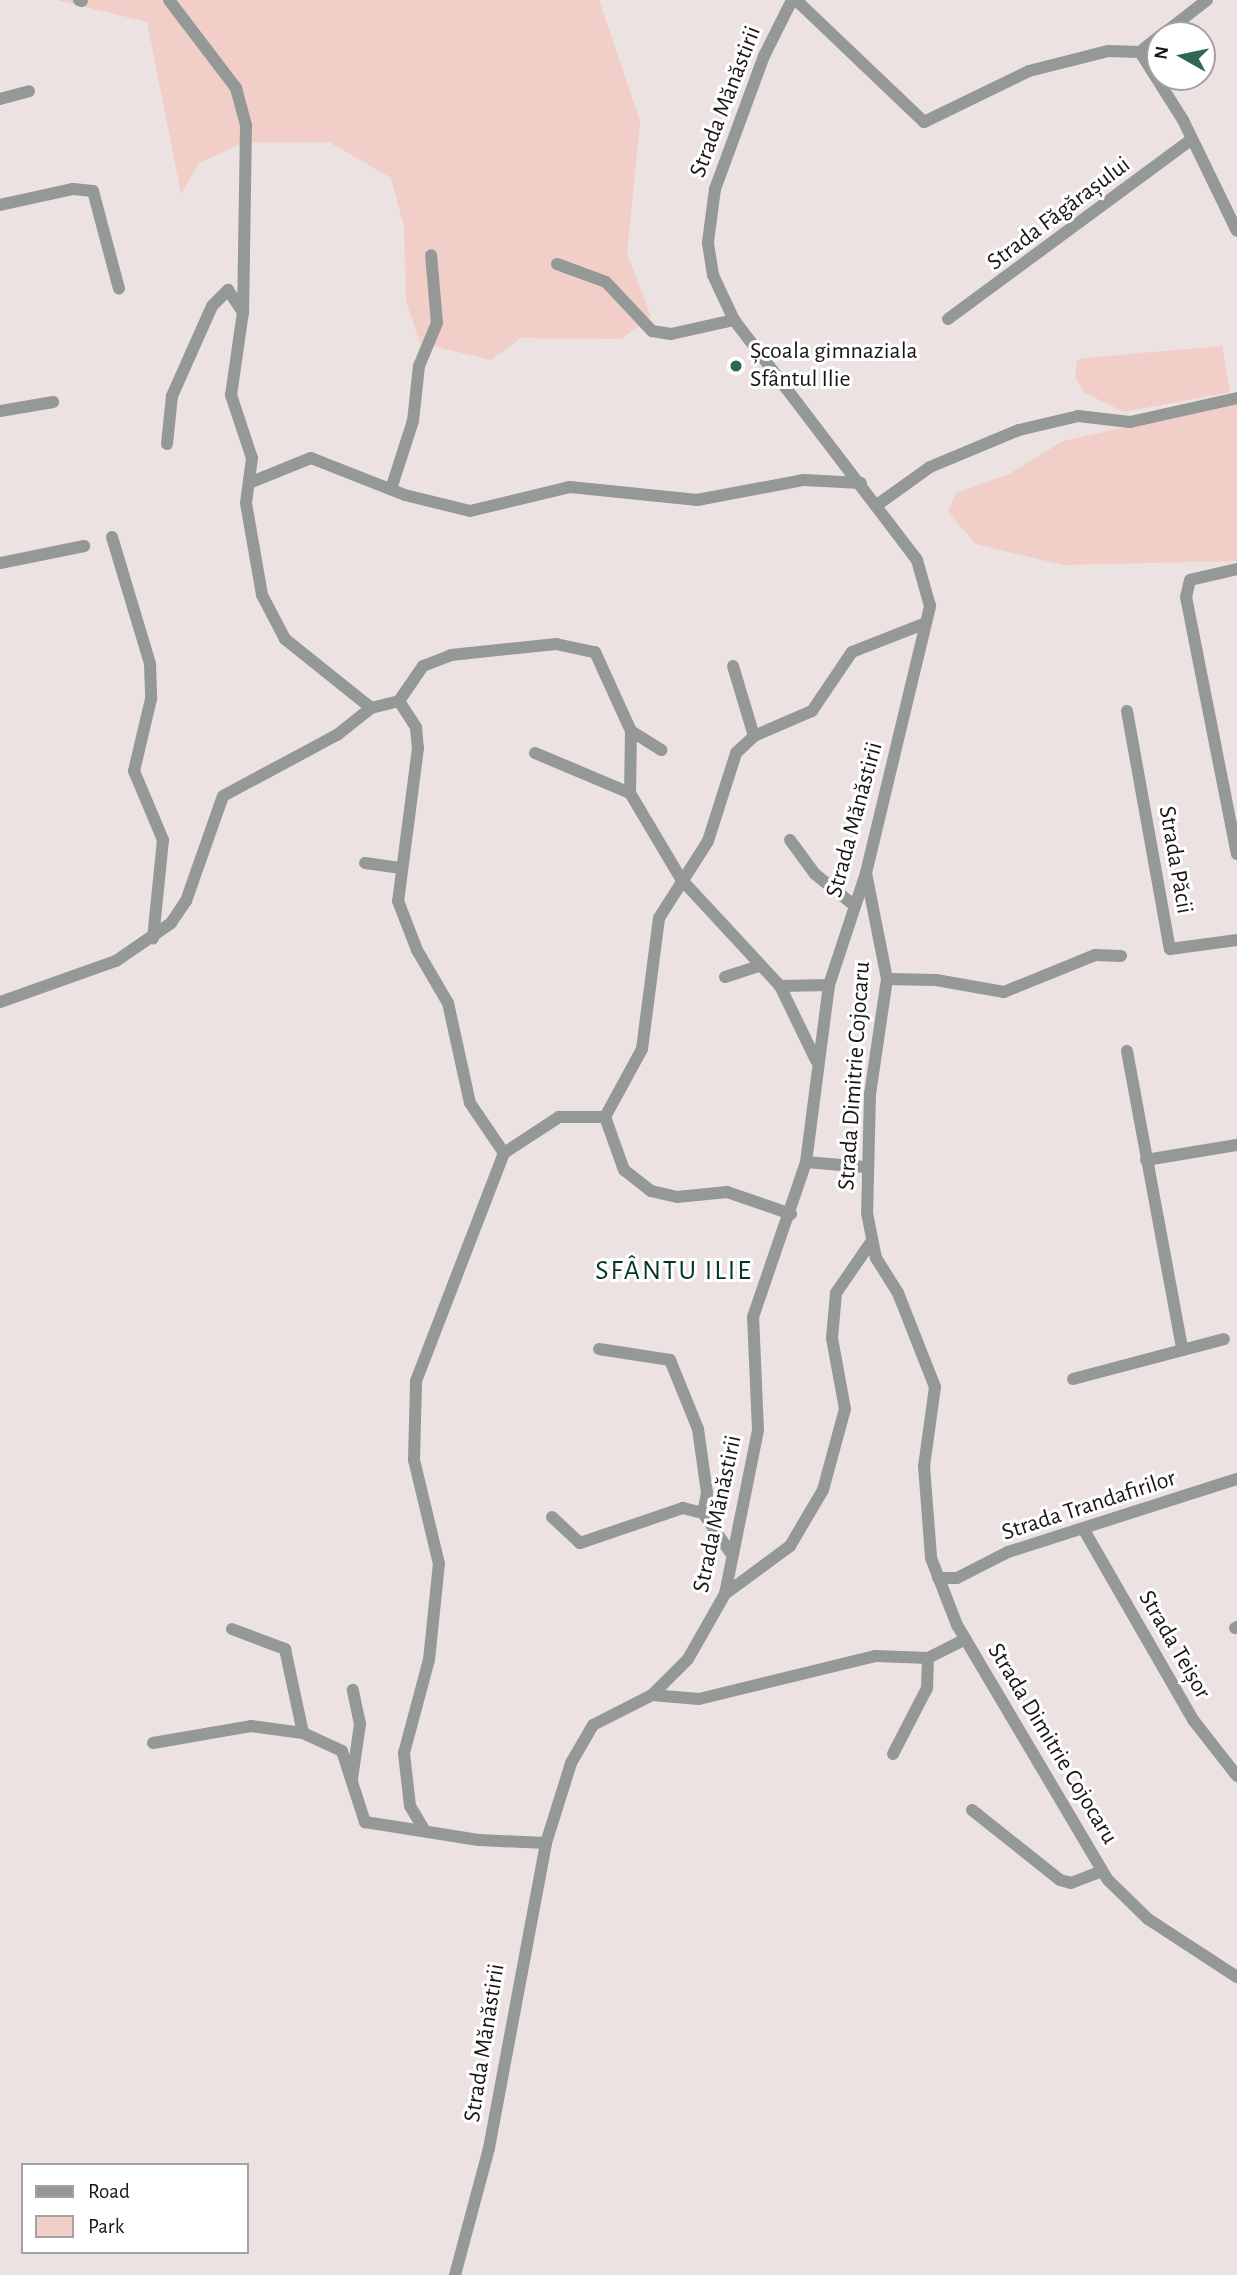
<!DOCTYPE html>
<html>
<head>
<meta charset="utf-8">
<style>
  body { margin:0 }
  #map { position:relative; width:1237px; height:2275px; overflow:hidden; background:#ece2e1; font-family:"Alegreya Sans",sans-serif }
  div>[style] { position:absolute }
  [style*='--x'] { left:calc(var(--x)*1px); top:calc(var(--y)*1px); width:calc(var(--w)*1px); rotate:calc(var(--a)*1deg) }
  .green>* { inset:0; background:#f2cec8 }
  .minor>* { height:12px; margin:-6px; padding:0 6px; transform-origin:6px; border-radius:6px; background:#949896 }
  .dots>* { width:19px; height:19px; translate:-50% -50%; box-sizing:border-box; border:4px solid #fff; border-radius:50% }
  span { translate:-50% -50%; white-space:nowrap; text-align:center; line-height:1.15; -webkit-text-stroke:6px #fff; paint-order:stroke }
  .street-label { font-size:24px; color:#191615 }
  .poi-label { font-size:24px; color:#191615 }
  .left { translate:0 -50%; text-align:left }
  .quarter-label { font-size:28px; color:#023626; letter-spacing:2px }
  .legend { position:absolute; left:21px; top:2163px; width:228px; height:91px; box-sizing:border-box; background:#fff; border:2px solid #a3a2a1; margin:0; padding:9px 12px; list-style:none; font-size:21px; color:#191615 }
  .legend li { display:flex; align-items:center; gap:14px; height:35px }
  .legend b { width:35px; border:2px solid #a3a2a1 }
  .north { position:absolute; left:1146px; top:21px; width:70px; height:70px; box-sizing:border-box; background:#fff; border:2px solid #a3a2a1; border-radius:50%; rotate:279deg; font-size:19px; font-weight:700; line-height:28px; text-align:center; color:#191615 }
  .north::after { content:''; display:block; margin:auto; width:24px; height:32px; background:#2e6852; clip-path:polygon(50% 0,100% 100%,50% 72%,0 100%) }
</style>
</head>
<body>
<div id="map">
  <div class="green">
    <i style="clip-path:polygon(57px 0,599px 0,640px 121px,627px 253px,651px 317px,621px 339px,521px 338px,491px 360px,420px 343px,406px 301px,404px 227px,391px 178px,329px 142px,243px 143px,199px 163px,181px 194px,147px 22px)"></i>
    <i style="clip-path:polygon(1222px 346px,1230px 392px,1124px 412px,1085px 393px,1075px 377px,1077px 360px,1085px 358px)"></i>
    <i style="clip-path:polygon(1237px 402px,1237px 561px,1063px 565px,976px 544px,948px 512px,956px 493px,1009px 474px,1063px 441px)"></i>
  </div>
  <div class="minor">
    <i style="--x:79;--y:0;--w:3;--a:18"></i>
    <i style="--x:169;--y:0;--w:111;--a:52.7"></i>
    <i style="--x:236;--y:88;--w:39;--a:75"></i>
    <i style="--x:246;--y:126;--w:186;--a:90.9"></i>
    <i style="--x:243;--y:312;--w:84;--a:98.2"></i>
    <i style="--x:231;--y:395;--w:66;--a:71.6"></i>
    <i style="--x:252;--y:458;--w:45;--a:97.6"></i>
    <i style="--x:246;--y:503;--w:93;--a:80.1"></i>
    <i style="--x:262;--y:595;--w:50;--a:62.4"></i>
    <i style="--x:285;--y:639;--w:110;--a:38.7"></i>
    <i style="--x:371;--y:708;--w:29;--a:-14"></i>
    <i style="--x:796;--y:0;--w:177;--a:43.6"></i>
    <i style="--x:924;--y:122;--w:117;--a:-25.9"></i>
    <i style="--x:1029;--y:71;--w:81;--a:-14.2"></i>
    <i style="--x:1108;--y:51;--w:32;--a:2"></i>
    <i style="--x:1140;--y:52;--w:80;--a:57.7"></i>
    <i style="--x:1183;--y:120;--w:123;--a:64.1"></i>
    <i style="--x:1162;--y:35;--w:57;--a:-37.9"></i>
    <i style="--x:1140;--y:52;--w:26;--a:-39"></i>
    <i style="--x:0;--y:99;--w:30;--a:-15"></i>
    <i style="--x:0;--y:205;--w:75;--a:-12.4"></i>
    <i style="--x:73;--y:189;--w:20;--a:6"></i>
    <i style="--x:93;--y:191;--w:101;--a:75.1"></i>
    <i style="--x:557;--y:264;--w:52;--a:20.2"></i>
    <i style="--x:606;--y:282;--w:67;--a:46.8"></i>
    <i style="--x:652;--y:331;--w:19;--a:9"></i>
    <i style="--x:671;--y:334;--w:65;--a:-12.5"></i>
    <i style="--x:948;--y:319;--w:303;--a:-36.4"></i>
    <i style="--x:0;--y:411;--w:54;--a:-9.6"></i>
    <i style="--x:167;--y:444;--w:48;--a:-84.1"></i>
    <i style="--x:172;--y:396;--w:98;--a:-66"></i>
    <i style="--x:212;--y:306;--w:23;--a:-45"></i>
    <i style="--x:228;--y:290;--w:27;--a:56"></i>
    <i style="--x:249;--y:483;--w:67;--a:-22"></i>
    <i style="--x:311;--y:458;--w:101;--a:21.5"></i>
    <i style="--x:405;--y:495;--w:67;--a:13.8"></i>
    <i style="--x:470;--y:511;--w:103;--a:-13.5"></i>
    <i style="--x:570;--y:487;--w:128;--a:5.8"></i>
    <i style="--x:697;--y:500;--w:109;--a:-10.6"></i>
    <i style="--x:804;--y:480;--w:57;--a:3"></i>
    <i style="--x:391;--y:489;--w:71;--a:-72.1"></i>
    <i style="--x:413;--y:421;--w:55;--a:-83.8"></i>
    <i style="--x:419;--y:366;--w:47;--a:-67.3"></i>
    <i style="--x:437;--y:323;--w:68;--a:-95"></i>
    <i style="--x:877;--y:505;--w:65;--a:-35.6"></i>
    <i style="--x:930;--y:467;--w:96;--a:-22.6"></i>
    <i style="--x:1019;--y:430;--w:61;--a:-13.3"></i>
    <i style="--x:1078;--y:416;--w:52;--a:6.6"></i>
    <i style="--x:1130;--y:422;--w:110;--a:-12.6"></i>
    <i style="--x:112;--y:537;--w:133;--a:73.3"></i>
    <i style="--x:150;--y:664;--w:35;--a:88"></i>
    <i style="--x:151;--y:699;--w:74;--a:103.3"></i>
    <i style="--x:134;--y:771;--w:75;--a:67.2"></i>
    <i style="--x:163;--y:840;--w:99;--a:95.8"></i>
    <i style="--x:0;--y:563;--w:86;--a:-11.4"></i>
    <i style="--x:1237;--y:569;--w:48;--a:166.8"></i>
    <i style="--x:1190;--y:580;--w:17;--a:103"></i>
    <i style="--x:1186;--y:597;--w:262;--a:78.8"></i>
    <i style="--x:733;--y:666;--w:73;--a:73.3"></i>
    <i style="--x:399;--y:701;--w:42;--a:-55.6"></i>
    <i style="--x:423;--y:666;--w:30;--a:-21"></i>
    <i style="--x:451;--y:655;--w:106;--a:-6"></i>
    <i style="--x:556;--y:644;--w:40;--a:12"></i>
    <i style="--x:595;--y:652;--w:87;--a:65.5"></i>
    <i style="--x:631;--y:731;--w:62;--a:90.9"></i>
    <i style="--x:630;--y:793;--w:100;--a:59.3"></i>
    <i style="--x:681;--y:879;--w:146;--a:47.2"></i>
    <i style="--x:780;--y:986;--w:82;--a:64.1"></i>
    <i style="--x:399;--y:701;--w:31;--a:57"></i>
    <i style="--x:416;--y:727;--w:21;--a:85"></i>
    <i style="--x:418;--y:748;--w:154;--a:97.4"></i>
    <i style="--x:398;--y:901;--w:53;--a:68.8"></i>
    <i style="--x:417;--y:950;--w:61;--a:59.7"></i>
    <i style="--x:448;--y:1003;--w:102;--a:77.6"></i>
    <i style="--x:470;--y:1103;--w:60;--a:55.8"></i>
    <i style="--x:1127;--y:711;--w:242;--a:79.8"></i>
    <i style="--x:1170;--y:949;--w:68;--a:-7.7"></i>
    <i style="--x:631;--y:731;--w:36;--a:32"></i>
    <i style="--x:535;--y:753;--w:103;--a:22.8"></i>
    <i style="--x:790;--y:840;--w:42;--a:53.7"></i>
    <i style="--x:815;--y:874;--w:51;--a:38.7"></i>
    <i style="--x:365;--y:863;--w:35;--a:8"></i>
    <i style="--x:866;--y:873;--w:108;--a:78.8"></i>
    <i style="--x:887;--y:979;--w:116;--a:98.4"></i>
    <i style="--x:870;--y:1094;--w:119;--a:91.4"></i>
    <i style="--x:867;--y:1213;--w:46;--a:78.7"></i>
    <i style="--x:876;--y:1258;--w:41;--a:57.8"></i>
    <i style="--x:898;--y:1293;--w:101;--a:68.5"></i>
    <i style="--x:935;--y:1387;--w:80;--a:97.9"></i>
    <i style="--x:924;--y:1466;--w:92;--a:85.6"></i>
    <i style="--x:931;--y:1558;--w:72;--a:68.8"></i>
    <i style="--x:957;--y:1625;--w:296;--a:59.4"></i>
    <i style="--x:1108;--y:1880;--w:56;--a:44.3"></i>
    <i style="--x:1148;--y:1919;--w:106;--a:33.1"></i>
    <i style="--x:725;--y:977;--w:36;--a:-18"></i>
    <i style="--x:887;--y:979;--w:49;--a:1.2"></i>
    <i style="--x:936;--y:980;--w:69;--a:10"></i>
    <i style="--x:1004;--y:992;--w:98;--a:-22.1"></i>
    <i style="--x:1095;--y:955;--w:26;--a:2"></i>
    <i style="--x:780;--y:986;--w:49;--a:-1.2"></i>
    <i style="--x:0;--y:1002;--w:123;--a:-19.5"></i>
    <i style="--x:116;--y:961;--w:67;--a:-34.6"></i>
    <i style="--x:171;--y:923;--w:27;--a:-56"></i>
    <i style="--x:186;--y:901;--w:111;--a:-70.6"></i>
    <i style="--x:223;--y:796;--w:129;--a:-28.2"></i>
    <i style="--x:337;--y:735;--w:43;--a:-38.5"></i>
    <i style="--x:1127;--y:1051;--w:302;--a:79.5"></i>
    <i style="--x:1146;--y:1160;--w:92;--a:-9.4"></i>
    <i style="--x:806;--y:1162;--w:59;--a:4.8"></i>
    <i style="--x:791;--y:1214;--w:68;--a:-161"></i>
    <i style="--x:727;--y:1192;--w:50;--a:174.3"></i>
    <i style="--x:677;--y:1197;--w:27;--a:-167"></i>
    <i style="--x:651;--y:1191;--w:34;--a:-142"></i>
    <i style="--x:624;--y:1170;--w:56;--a:-109.7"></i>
    <i style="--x:605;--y:1117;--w:77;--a:-61.4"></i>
    <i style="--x:642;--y:1049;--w:132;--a:-82.6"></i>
    <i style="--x:659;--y:918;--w:91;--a:-57.5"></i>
    <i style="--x:708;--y:841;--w:92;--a:-72.3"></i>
    <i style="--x:736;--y:753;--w:25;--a:-43"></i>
    <i style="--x:754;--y:736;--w:63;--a:-23.3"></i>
    <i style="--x:812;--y:711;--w:71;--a:-55.9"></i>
    <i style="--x:852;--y:652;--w:79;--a:-21.4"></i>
    <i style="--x:599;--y:1349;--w:72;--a:8.8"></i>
    <i style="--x:670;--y:1360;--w:74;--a:67.9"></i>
    <i style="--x:698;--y:1429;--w:65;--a:82"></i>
    <i style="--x:707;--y:1493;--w:20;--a:101"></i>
    <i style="--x:1073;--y:1379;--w:156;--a:-14.8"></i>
    <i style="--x:552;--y:1517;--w:38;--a:43"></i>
    <i style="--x:580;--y:1543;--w:109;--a:-18.8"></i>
    <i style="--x:683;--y:1508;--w:21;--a:14"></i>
    <i style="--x:703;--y:1513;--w:47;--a:55.3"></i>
    <i style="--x:1084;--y:1530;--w:220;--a:60.1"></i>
    <i style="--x:1194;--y:1721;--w:70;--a:52"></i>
    <i style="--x:938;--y:1578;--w:19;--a:0"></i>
    <i style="--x:957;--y:1578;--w:57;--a:-27"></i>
    <i style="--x:1008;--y:1552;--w:240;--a:-17.7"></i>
    <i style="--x:725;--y:1594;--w:81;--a:-36.4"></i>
    <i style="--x:790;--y:1546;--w:65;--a:-59.5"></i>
    <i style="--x:823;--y:1490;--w:84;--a:-74.8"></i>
    <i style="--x:845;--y:1409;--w:72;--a:-100.4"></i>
    <i style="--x:832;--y:1338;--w:45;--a:-84.9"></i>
    <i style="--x:836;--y:1293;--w:62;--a:-55.5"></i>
    <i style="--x:1235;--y:1628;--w:2;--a:-27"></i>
    <i style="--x:232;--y:1629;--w:57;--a:20.7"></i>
    <i style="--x:285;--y:1649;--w:86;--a:77.9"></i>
    <i style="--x:928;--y:1658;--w:42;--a:-26.6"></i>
    <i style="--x:652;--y:1695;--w:47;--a:4.9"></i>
    <i style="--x:699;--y:1699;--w:182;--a:-13.7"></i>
    <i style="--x:876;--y:1656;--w:52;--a:2.2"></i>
    <i style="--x:153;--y:1743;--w:99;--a:-9.8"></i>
    <i style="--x:251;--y:1726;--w:52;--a:7.7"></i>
    <i style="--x:303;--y:1733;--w:43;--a:24.8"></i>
    <i style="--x:342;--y:1751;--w:75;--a:72.1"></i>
    <i style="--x:365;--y:1822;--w:115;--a:9"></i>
    <i style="--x:479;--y:1840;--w:67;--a:2.6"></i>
    <i style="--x:893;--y:1754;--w:74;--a:-62.7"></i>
    <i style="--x:927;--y:1688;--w:30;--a:-88"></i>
    <i style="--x:352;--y:1779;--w:56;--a:-81.7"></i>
    <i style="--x:360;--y:1724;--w:35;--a:-102"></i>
    <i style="--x:972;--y:1810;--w:112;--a:38.5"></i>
    <i style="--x:1060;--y:1880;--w:11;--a:15"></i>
    <i style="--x:1071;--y:1883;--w:33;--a:-21"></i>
    <i style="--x:425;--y:1831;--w:29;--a:-121"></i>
    <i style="--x:410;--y:1806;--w:53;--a:-96.5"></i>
    <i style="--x:404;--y:1753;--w:96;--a:-75"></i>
    <i style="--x:429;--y:1660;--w:97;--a:-84.1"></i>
    <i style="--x:439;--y:1564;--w:107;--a:-103.5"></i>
    <i style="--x:414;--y:1460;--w:79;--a:-88.5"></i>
    <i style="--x:416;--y:1381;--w:244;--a:-68.9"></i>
    <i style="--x:504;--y:1153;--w:66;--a:-33.2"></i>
    <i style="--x:559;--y:1117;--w:46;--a:0"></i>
    <i style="--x:455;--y:2275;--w:131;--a:-75"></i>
    <i style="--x:489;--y:2148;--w:310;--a:-79.4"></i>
    <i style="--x:546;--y:1843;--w:84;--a:-72.6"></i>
    <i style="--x:571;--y:1763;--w:44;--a:-59.9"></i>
    <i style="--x:593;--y:1725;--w:66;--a:-27"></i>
    <i style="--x:652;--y:1695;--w:51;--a:-45"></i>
    <i style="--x:688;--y:1659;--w:75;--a:-60.4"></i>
    <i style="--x:725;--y:1594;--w:167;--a:-78.6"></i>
    <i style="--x:758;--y:1430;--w:113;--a:-92.5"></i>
    <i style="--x:753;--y:1317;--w:164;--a:-71.1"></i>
    <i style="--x:806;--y:1162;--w:178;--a:-82.6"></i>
    <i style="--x:829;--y:985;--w:118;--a:-71.7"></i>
    <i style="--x:866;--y:873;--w:275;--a:-76.5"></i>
    <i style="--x:930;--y:606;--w:48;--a:-105.8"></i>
    <i style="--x:917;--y:560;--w:302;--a:-127.3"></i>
    <i style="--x:734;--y:320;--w:50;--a:-115"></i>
    <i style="--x:713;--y:275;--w:33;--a:-99"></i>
    <i style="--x:708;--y:242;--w:53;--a:-82.5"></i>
    <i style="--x:715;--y:189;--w:142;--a:-69.8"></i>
    <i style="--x:764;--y:56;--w:63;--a:-63.4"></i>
  </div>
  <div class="dots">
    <i style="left:736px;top:366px;background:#2e6852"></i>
  </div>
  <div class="street-label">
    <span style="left:726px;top:102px;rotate:-69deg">Strada Mănăstirii</span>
    <span style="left:1059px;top:214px;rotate:-37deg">Strada Făgărașului</span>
    <span style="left:855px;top:820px;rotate:-75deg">Strada Mănăstirii</span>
    <span style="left:1175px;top:860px;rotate:80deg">Strada Păcii</span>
    <span style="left:855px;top:1076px;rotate:-86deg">Strada Dimitrie Cojocaru</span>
    <span style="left:1089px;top:1506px;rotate:-18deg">Strada Trandafirilor</span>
    <span style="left:718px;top:1514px;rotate:-78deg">Strada Mănăstirii</span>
    <span style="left:1174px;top:1645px;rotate:60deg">Strada Teișor</span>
    <span style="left:1052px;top:1744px;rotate:59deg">Strada Dimitrie Cojocaru</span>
    <span style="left:485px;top:2043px;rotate:-81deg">Strada Mănăstirii</span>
  </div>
  <div class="poi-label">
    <span class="left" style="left:750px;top:366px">Școala gimnaziala<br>Sfântul Ilie</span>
  </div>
  <div class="quarter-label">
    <span style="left:674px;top:1271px">SFÂNTU ILIE</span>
  </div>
  <ul class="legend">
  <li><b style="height:9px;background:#949896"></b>Road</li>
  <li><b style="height:19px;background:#f2cec8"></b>Park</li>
  </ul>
  <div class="north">N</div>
</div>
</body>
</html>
